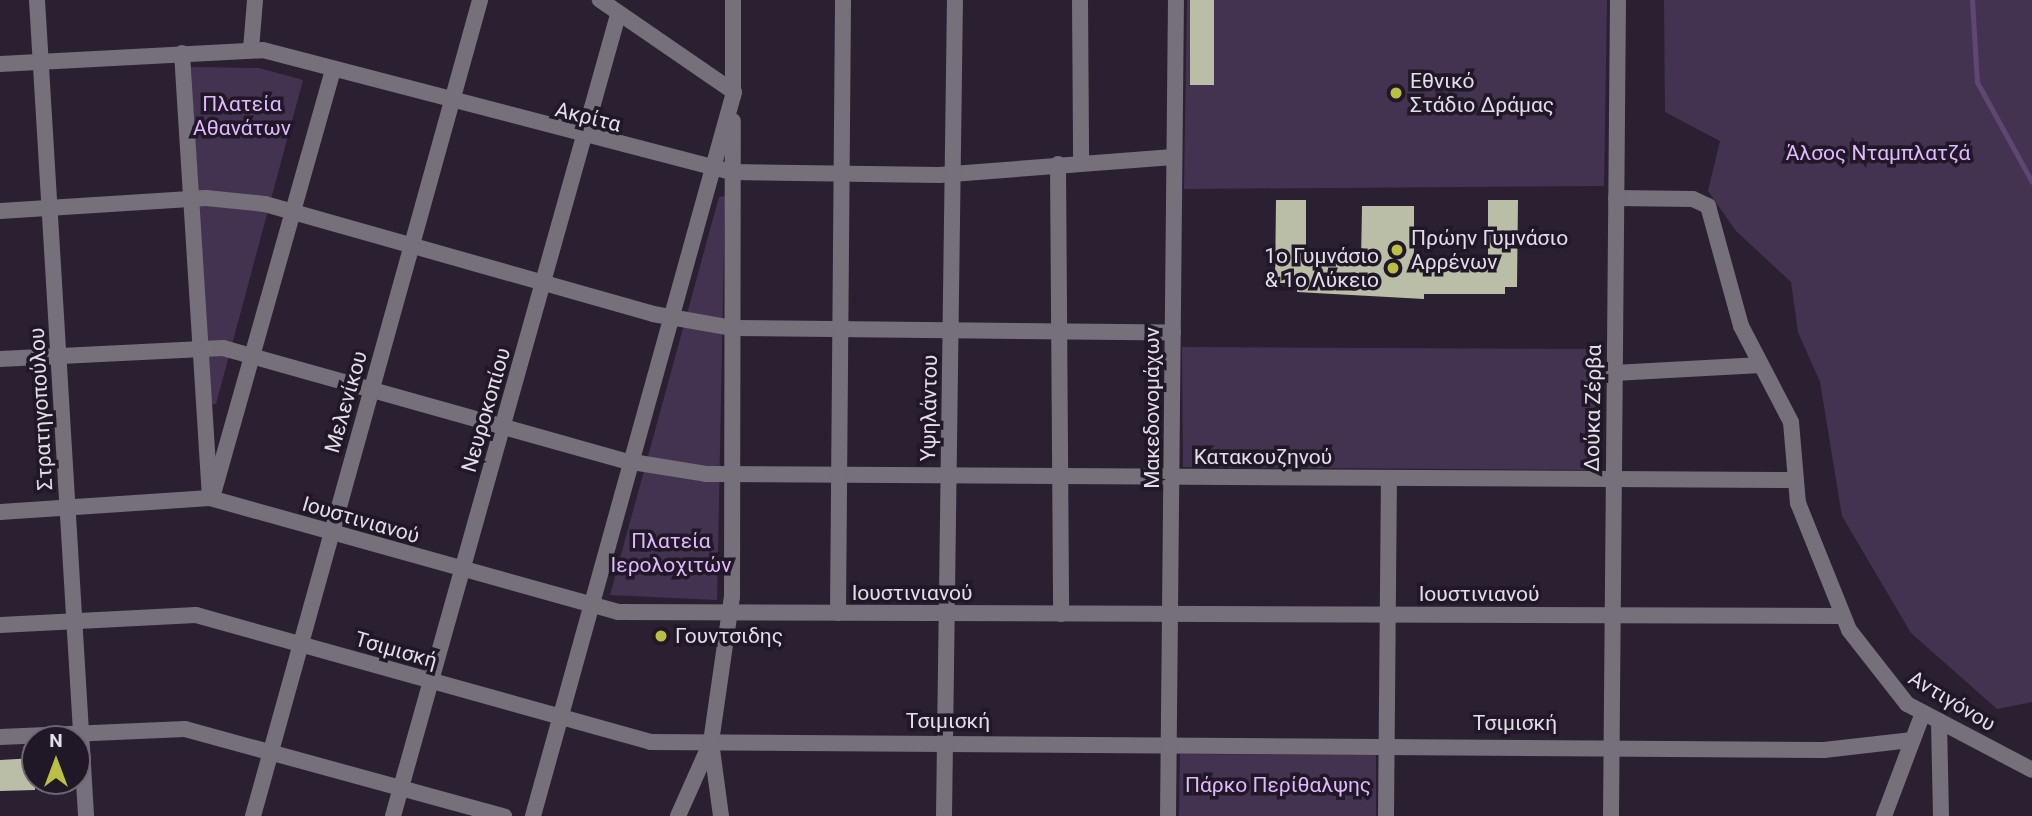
<!DOCTYPE html>
<html>
<head>
<meta charset="utf-8">
<style>
  body { margin:0 }
  #map { position:relative; width:2032px; height:816px; overflow:hidden; background:#2a2031; font-family:Roboto,sans-serif }
  div>[style] { position:absolute }
  [style*='--x'] { left:calc(var(--x)*1px); top:calc(var(--y)*1px); width:calc(var(--w)*1px); rotate:calc(var(--a)*1deg) }
  .green>* { inset:0; background:#443350 }
  .stream>* { height:5px; margin:-2.5px; padding:0 2.5px; transform-origin:2.5px; border-radius:2.5px; background:#5f4771 }
  .building>* { inset:0; background:#bbbea6 }
  .minor>* { height:16px; margin:-8px; padding:0 8px; transform-origin:8px; border-radius:8px; background:#757079 }
  .dots>* { width:19px; height:19px; translate:-50% -50%; box-sizing:border-box; border:4px solid #201727; border-radius:50% }
  span { translate:-50% -50%; white-space:nowrap; text-align:center; line-height:1.15; -webkit-text-stroke:7px #201727; paint-order:stroke }
  .poi-label { font-size:21px; color:#e3dde9 }
  .left { translate:0 -50%; text-align:left }
  .right { translate:-100% -50%; text-align:right }
  .park-label { font-size:21px; color:#e0b8fe }
  .street-label { font-size:21px; color:#e3dde9 }
  .north { position:absolute; left:21px; top:725px; width:70px; height:70px; box-sizing:border-box; background:#201727; border:2px solid #6e6675; border-radius:50%; rotate:0deg; font-size:19px; font-weight:700; line-height:28px; text-align:center; color:#e3dde9 }
  .north::after { content:''; display:block; margin:auto; width:24px; height:32px; background:#bbc045; clip-path:polygon(50% 0,100% 100%,50% 72%,0 100%) }
</style>
</head>
<body>
<div id="map">
  <div class="green">
    <i style="clip-path:polygon(1187px 0,1607px 0,1604px 186px,1184px 189px)"></i>
    <i style="clip-path:polygon(1664px 0,2032px 0,2032px 702px,1997px 709px,1911px 633px,1842px 516px,1820px 382px,1798px 332px,1791px 282px,1736px 231px,1708px 191px,1720px 141px,1665px 112px)"></i>
    <i style="clip-path:polygon(191px 67px,259px 68px,303px 80px,216px 404px,210px 405px)"></i>
    <i style="clip-path:polygon(725px 196px,717px 600px,610px 595px,719px 197px)"></i>
    <i style="clip-path:polygon(1182px 347px,1601px 349px,1599px 470px,1183px 467px)"></i>
    <i style="clip-path:polygon(1180px 754px,1376px 755px,1376px 816px,1179px 816px)"></i>
  </div>
  <div class="stream">
    <i style="--x:1972;--y:0;--w:82;--a:86.5"></i>
    <i style="--x:1977;--y:82;--w:114;--a:61.2"></i>
  </div>
  <div class="building">
    <i style="clip-path:polygon(1190px 0,1214px 0,1214px 85px,1190px 85px)"></i>
    <i style="clip-path:polygon(1276px 200px,1306px 200px,1306px 262px,1361px 262px,1362px 206px,1414px 206px,1414px 258px,1488px 263px,1488px 200px,1518px 200px,1517px 287px,1505px 287px,1505px 294px,1424px 294px,1424px 299px,1297px 292px,1298px 283px,1275px 283px)"></i>
    <i style="clip-path:polygon(35px 758px,35px 790px,0 791px,0 760px)"></i>
  </div>
  <div class="minor">
    <i style="--x:37;--y:0;--w:817;--a:86.56"></i>
    <i style="--x:733;--y:0;--w:96;--a:90"></i>
    <i style="--x:1080;--y:0;--w:163;--a:89.6"></i>
    <i style="--x:251;--y:49;--w:49;--a:-85.3"></i>
    <i style="--x:182;--y:53;--w:446;--a:86.4"></i>
    <i style="--x:0;--y:64;--w:263;--a:-3"></i>
    <i style="--x:263;--y:50;--w:485;--a:14.6"></i>
    <i style="--x:732;--y:172;--w:207;--a:0.8"></i>
    <i style="--x:939;--y:175;--w:235;--a:-4.4"></i>
    <i style="--x:1058;--y:164;--w:450;--a:89.6"></i>
    <i style="--x:1616;--y:198;--w:77;--a:0.7"></i>
    <i style="--x:1693;--y:199;--w:17;--a:25"></i>
    <i style="--x:1708;--y:206;--w:124;--a:74.6"></i>
    <i style="--x:1741;--y:326;--w:108;--a:62.5"></i>
    <i style="--x:1791;--y:422;--w:81;--a:85.1"></i>
    <i style="--x:1798;--y:503;--w:137;--a:68.1"></i>
    <i style="--x:1849;--y:630;--w:94;--a:51.9"></i>
    <i style="--x:1907;--y:704;--w:141;--a:27.8"></i>
    <i style="--x:0;--y:211;--w:206;--a:-3.6"></i>
    <i style="--x:206;--y:198;--w:59;--a:5.8"></i>
    <i style="--x:265;--y:204;--w:403;--a:15.8"></i>
    <i style="--x:653;--y:314;--w:80;--a:10"></i>
    <i style="--x:732;--y:328;--w:441;--a:0.6"></i>
    <i style="--x:0;--y:359;--w:223;--a:-2.8"></i>
    <i style="--x:223;--y:348;--w:419;--a:15.7"></i>
    <i style="--x:626;--y:461;--w:81;--a:9.2"></i>
    <i style="--x:706;--y:474;--w:1088;--a:0.32"></i>
    <i style="--x:1614;--y:373;--w:147;--a:-3.1"></i>
    <i style="--x:213;--y:494;--w:440;--a:-74.2"></i>
    <i style="--x:0;--y:512;--w:210;--a:-3.8"></i>
    <i style="--x:210;--y:498;--w:424;--a:15.6"></i>
    <i style="--x:618;--y:612;--w:1223;--a:0.19"></i>
    <i style="--x:838;--y:613;--w:613;--a:-89.53"></i>
    <i style="--x:0;--y:625;--w:196;--a:-2.9"></i>
    <i style="--x:196;--y:615;--w:471;--a:15.6"></i>
    <i style="--x:650;--y:742;--w:1174;--a:0.39"></i>
    <i style="--x:1824;--y:750;--w:89;--a:-6.5"></i>
    <i style="--x:1939;--y:721;--w:95;--a:88.8"></i>
    <i style="--x:0;--y:737;--w:185;--a:-2.5"></i>
    <i style="--x:185;--y:729;--w:331;--a:15.3"></i>
    <i style="--x:253;--y:816;--w:847;--a:-74.45"></i>
    <i style="--x:393;--y:816;--w:832;--a:-74.31"></i>
    <i style="--x:533;--y:816;--w:751;--a:-74.48"></i>
    <i style="--x:734;--y:92;--w:163;--a:-145.5"></i>
    <i style="--x:678;--y:816;--w:81;--a:-66"></i>
    <i style="--x:721;--y:816;--w:75;--a:-97.7"></i>
    <i style="--x:711;--y:742;--w:147;--a:-81.8"></i>
    <i style="--x:732;--y:597;--w:476;--a:-89.9"></i>
    <i style="--x:944;--y:816;--w:816;--a:-89.23"></i>
    <i style="--x:1168;--y:816;--w:816;--a:-89.44"></i>
    <i style="--x:1386;--y:816;--w:338;--a:-89.5"></i>
    <i style="--x:1611;--y:816;--w:816;--a:-89.51"></i>
    <i style="--x:1884;--y:816;--w:110;--a:-69.3"></i>
  </div>
  <div class="dots">
    <i style="left:1396px;top:93px;background:#bbc045"></i>
    <i style="left:1397px;top:250px;background:#bbc045"></i>
    <i style="left:1393px;top:268px;background:#bbc045"></i>
    <i style="left:661px;top:636px;background:#bbc045"></i>
  </div>
  <div class="poi-label">
    <span class="left" style="left:1410px;top:93px">Εθνικό<br>Στάδιο Δράμας</span>
    <span class="left" style="left:1411px;top:250px">Πρώην Γυμνάσιο<br>Αρρένων</span>
    <span class="right" style="left:1379px;top:268px">1o Γυμνάσιο<br>&amp; 1ο Λύκειο</span>
    <span class="left" style="left:675px;top:636px">Γουντσιδης</span>
  </div>
  <div class="park-label">
    <span style="left:242px;top:116px">Πλατεία<br>Αθανάτων</span>
    <span style="left:1878px;top:153px">Άλσος Νταμπλατζά</span>
    <span style="left:671px;top:553px">Πλατεία<br>Ιερολοχιτών</span>
    <span style="left:1278px;top:785px">Πάρκο Περίθαλψης</span>
  </div>
  <div class="street-label">
    <span style="left:588px;top:117px;rotate:14deg">Ακρίτα</span>
    <span style="left:346px;top:402px;rotate:-74deg">Μελενίκου</span>
    <span style="left:929px;top:408px;rotate:-89deg">Υψηλάντου</span>
    <span style="left:1152px;top:408px;rotate:-90deg">Μακεδονομάχων</span>
    <span style="left:1593px;top:408px;rotate:-89deg">Δούκα Ζέρβα</span>
    <span style="left:41px;top:409px;rotate:-93deg">Στρατηγοπούλου</span>
    <span style="left:486px;top:410px;rotate:-74deg">Νευροκοπίου</span>
    <span style="left:1263px;top:457px">Κατακουζηνού</span>
    <span style="left:361px;top:520px;rotate:16deg">Ιουστινιανού</span>
    <span style="left:912px;top:593px">Ιουστινιανού</span>
    <span style="left:1479px;top:594px">Ιουστινιανού</span>
    <span style="left:396px;top:650px;rotate:16deg">Τσιμισκή</span>
    <span style="left:1952px;top:701px;rotate:31deg">Αντιγόνου</span>
    <span style="left:948px;top:721px">Τσιμισκή</span>
    <span style="left:1515px;top:723px">Τσιμισκή</span>
  </div>
  <div class="north">N</div>
</div>
</body>
</html>
